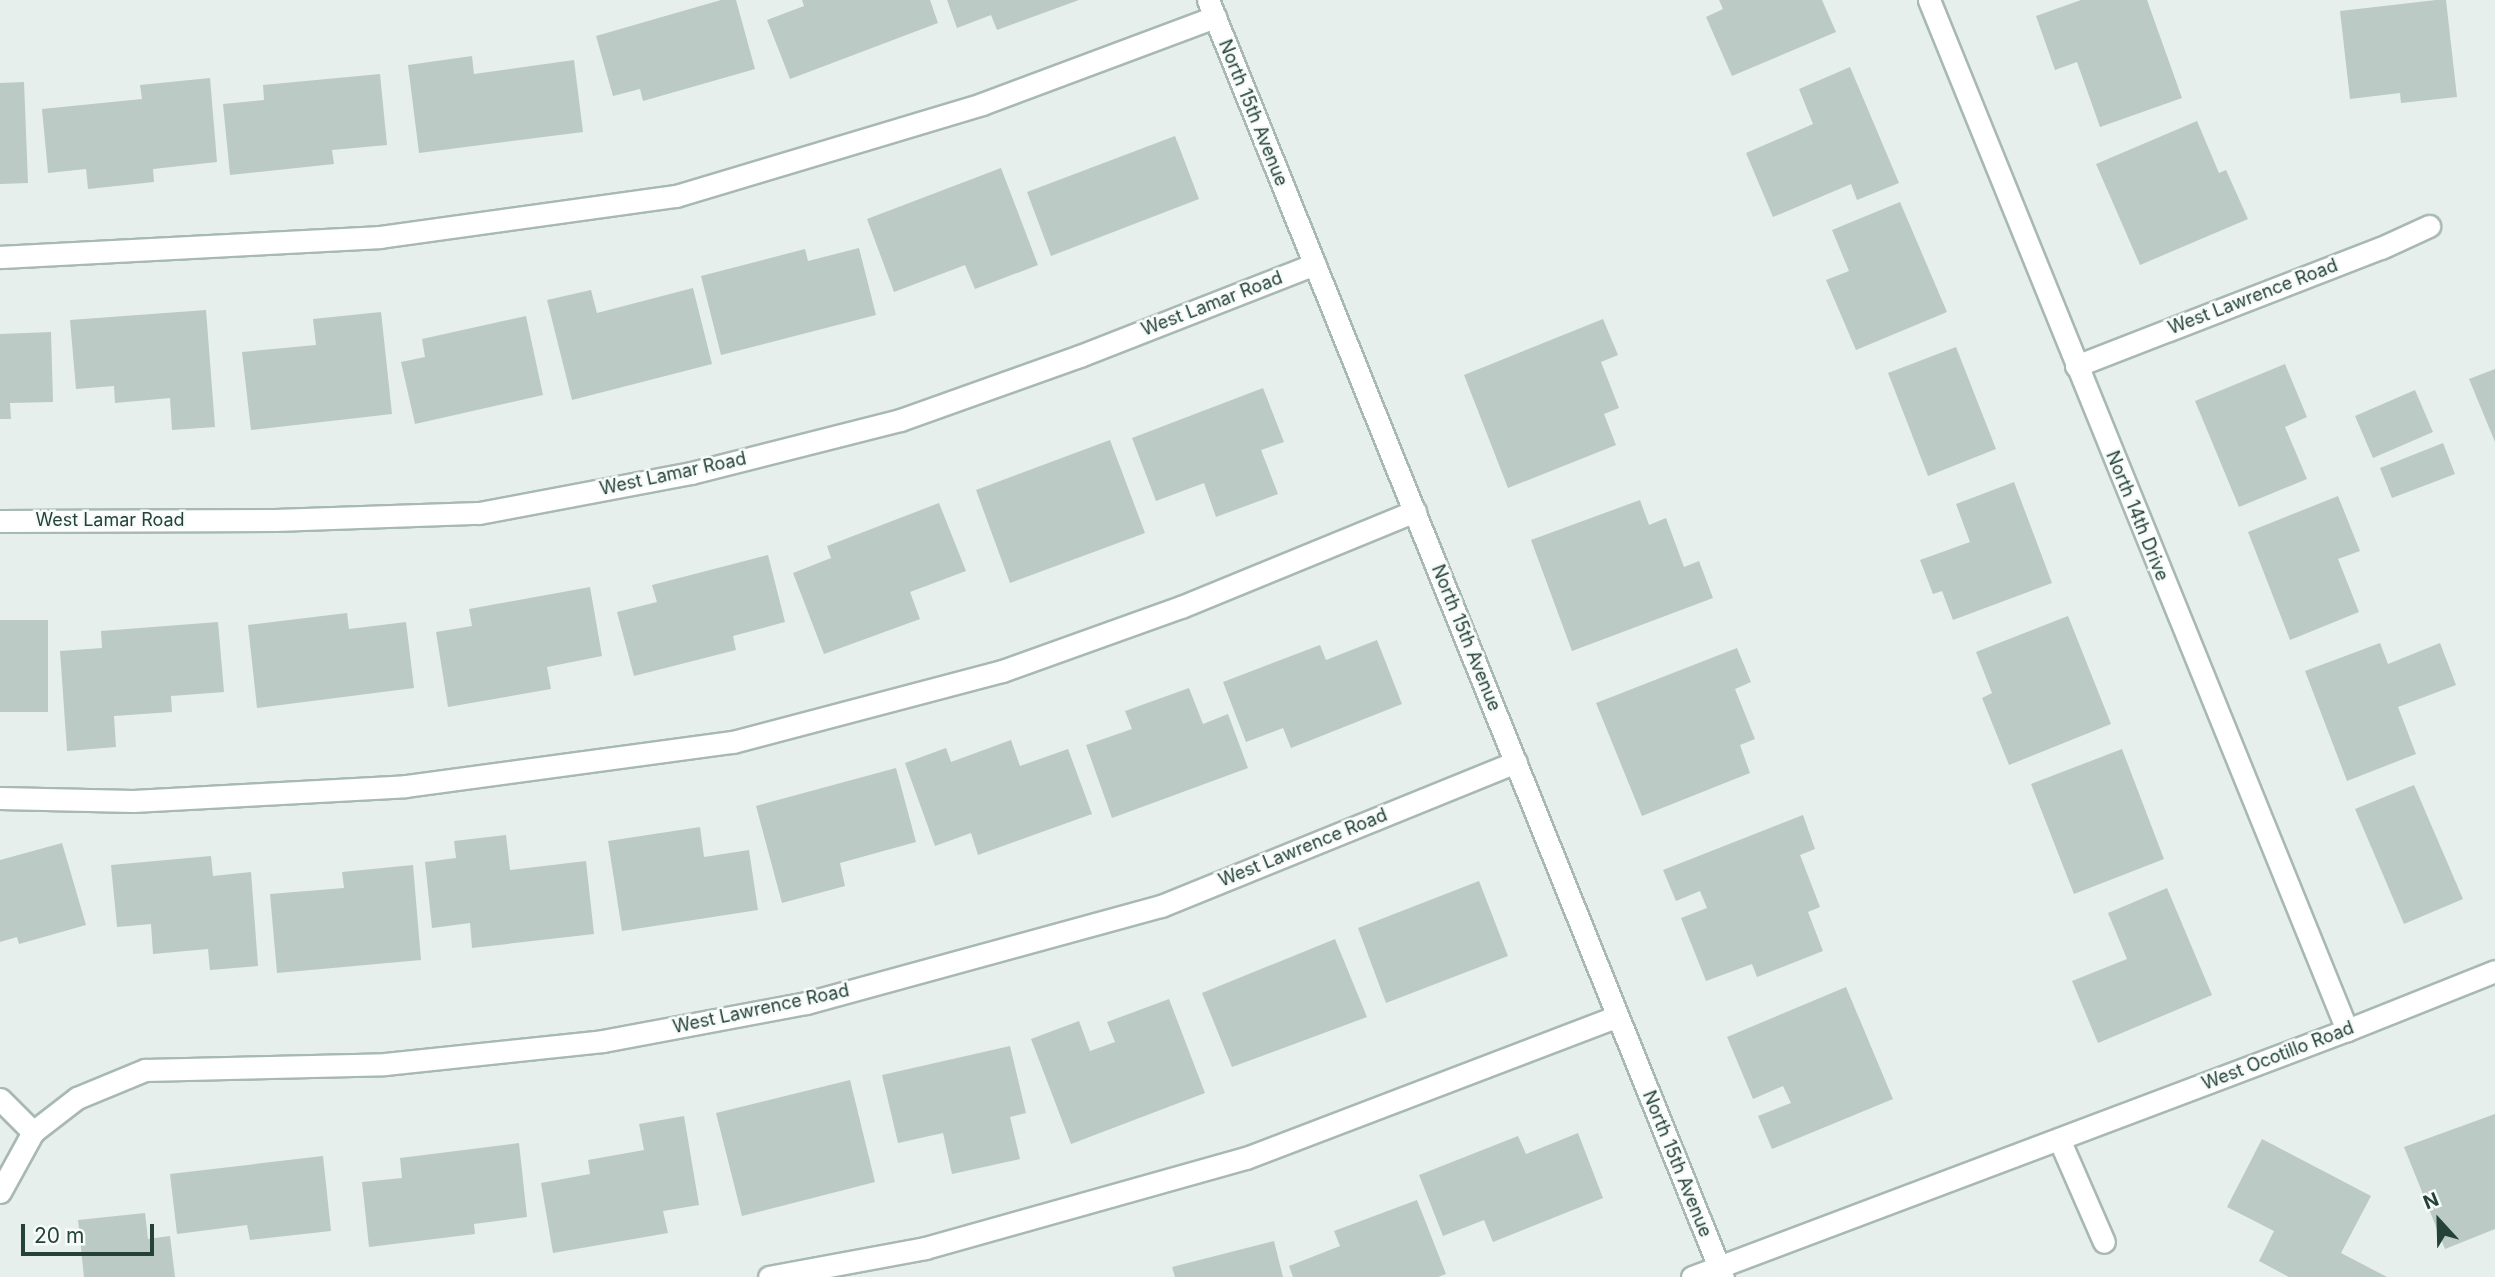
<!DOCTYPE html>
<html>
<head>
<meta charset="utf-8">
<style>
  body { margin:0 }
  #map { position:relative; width:2495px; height:1277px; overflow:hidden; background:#e6efeb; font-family:Inter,sans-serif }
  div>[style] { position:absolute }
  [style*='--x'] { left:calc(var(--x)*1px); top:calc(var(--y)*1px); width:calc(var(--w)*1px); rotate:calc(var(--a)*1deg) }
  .building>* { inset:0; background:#bbcac4 }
  .roads { filter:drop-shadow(2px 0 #a8b8b2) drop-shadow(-2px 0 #a8b8b2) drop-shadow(0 2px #a8b8b2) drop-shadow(0 -2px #a8b8b2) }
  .minor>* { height:21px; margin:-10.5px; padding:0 10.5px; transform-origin:10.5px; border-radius:10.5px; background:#fff }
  span { translate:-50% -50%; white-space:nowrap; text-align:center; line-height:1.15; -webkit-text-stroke:5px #f7fbf9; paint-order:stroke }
  .street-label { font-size:18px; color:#24423a }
  .north { position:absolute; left:2404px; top:1186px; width:70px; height:70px; -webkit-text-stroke:5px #f7fbf9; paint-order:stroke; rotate:338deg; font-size:19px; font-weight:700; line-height:28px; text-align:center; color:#24423a }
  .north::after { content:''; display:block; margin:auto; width:24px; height:32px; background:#24423a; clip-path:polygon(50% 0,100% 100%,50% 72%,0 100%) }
  .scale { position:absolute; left:21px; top:1224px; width:133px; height:32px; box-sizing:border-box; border:4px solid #24423a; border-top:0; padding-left:9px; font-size:21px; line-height:24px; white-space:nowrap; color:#24423a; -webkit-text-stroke:5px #f7fbf9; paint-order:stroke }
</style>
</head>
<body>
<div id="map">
  <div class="building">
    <i style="clip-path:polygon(721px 0,736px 0,755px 69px,643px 101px,640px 89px,613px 96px,596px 36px)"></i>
    <i style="clip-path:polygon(802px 0,930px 0,938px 23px,790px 79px,767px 20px,804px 6px)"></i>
    <i style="clip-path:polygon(947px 0,1079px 0,997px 30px,991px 15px,957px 28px)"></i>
    <i style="clip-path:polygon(1719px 0,1822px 0,1836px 32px,1732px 76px,1706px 17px,1723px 9px)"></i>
    <i style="clip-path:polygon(2081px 0,2147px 0,2182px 98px,2100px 127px,2077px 62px,2055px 70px,2036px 16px)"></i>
    <i style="clip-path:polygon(2436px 0,2446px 0,2457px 97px,2401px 103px,2400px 93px,2350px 99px,2340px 11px)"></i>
    <i style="clip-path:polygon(472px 56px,474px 74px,574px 60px,583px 132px,419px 153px,408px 65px)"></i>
    <i style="clip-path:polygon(1850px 67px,1899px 183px,1857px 200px,1851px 184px,1773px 217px,1746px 153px,1813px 124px,1799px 89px)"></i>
    <i style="clip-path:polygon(380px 74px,387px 145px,332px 150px,334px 164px,230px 175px,223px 104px,264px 100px,263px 85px)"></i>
    <i style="clip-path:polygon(210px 78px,217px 162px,153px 169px,154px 182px,88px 189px,86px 169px,48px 173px,42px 109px,142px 99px,140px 85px)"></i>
    <i style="clip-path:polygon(24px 82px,28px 183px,0 184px,0 83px)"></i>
    <i style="clip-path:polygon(2197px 121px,2219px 173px,2226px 170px,2248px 219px,2140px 265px,2096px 164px)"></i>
    <i style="clip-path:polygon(1175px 136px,1199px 199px,1051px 256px,1027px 192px)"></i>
    <i style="clip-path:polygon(1001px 168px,1038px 265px,975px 289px,965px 265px,894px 292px,867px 219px)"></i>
    <i style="clip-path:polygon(1900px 202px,1947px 312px,1856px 350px,1826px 280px,1849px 271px,1832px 230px)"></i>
    <i style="clip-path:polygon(859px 248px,876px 315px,721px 355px,701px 276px,805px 249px,808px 261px)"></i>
    <i style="clip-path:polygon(693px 288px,712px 364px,572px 400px,547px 300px,591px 290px,597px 313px)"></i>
    <i style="clip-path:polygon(206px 310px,215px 427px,172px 430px,170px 398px,115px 403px,114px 386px,76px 389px,70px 320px)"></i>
    <i style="clip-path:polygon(381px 312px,392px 414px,251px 430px,242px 352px,316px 345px,313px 319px)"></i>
    <i style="clip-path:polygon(526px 316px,543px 395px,415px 424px,401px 362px,425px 357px,422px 339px)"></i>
    <i style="clip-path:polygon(1603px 319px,1618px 355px,1601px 362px,1619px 408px,1604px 414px,1616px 445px,1508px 488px,1464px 375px)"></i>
    <i style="clip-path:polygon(51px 332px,53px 402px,10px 403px,11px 419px,0 419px,0 334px)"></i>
    <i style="clip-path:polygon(1956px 347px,1996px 449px,1928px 476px,1888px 373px)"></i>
    <i style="clip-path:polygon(2285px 364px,2307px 417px,2285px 427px,2307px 479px,2239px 507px,2195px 401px)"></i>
    <i style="clip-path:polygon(2495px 369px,2495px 442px,2469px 379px)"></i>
    <i style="clip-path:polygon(1263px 388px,1284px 442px,1261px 450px,1278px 494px,1216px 517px,1204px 483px,1156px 501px,1132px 438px)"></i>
    <i style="clip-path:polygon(2415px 390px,2433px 432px,2373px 458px,2355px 416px)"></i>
    <i style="clip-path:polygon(1110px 440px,1145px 533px,1010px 583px,976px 490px)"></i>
    <i style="clip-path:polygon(2443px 443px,2455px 474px,2392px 498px,2380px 468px)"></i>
    <i style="clip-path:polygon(2014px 482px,2052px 583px,1953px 620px,1942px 591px,1933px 594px,1920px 560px,1970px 542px,1956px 504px)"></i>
    <i style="clip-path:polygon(2338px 496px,2360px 551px,2338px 559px,2359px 612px,2290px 640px,2248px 532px)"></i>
    <i style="clip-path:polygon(1640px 500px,1649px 525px,1666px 518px,1684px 567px,1699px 561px,1713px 598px,1572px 651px,1531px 540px)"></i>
    <i style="clip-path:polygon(939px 503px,966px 571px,910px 592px,920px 619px,824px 654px,793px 573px,831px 558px,827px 546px)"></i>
    <i style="clip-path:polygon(768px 555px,785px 622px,733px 636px,736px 650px,634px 676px,617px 612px,657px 602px,652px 585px)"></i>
    <i style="clip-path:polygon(590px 587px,602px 656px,547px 667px,551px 689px,448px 707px,436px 632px,472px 626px,469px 609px)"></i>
    <i style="clip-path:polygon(347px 613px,349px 629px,406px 622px,414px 688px,257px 708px,248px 625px)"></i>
    <i style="clip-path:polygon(2068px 616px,2111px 724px,2009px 765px,1982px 698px,1992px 693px,1976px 652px)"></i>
    <i style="clip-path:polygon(0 620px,48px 620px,48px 712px,0 712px)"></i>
    <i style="clip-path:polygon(218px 622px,224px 692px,171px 696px,172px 712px,114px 716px,116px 747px,67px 751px,60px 651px,102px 648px,101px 631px)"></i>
    <i style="clip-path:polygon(1377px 640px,1402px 704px,1291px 748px,1283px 728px,1246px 742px,1223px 682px,1320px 645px,1326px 660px)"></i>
    <i style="clip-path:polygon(2380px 643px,2388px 664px,2440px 643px,2456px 685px,2398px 707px,2416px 754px,2347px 781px,2305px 671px)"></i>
    <i style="clip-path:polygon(1737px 648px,1751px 682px,1735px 689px,1755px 739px,1740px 745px,1750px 773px,1642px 816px,1596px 703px)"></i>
    <i style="clip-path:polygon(1189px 688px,1203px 724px,1228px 714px,1248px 768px,1112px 818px,1086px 745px,1132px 729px,1125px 711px)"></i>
    <i style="clip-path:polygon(1011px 740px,1020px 766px,1068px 749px,1092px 814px,978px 855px,971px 833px,935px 846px,905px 763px,946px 748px,951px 762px)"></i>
    <i style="clip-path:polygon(2122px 749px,2164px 859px,2074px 894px,2031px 784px)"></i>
    <i style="clip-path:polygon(896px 768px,916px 842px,840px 863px,845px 886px,782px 903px,756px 806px)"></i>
    <i style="clip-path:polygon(2414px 785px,2463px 899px,2404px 924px,2355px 809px)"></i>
    <i style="clip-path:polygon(1803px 815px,1815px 849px,1800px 855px,1820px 907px,1808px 912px,1823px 951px,1757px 977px,1752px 964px,1706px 981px,1681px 918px,1707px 908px,1700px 891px,1676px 901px,1663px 870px)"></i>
    <i style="clip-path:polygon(700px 827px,704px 857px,749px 850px,758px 910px,622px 931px,608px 841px)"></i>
    <i style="clip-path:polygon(506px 835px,510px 870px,586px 861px,594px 934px,472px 948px,470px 923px,432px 928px,425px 862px,456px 858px,454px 841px)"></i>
    <i style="clip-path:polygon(62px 843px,86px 925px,19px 944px,17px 937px,0 942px,0 860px)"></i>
    <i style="clip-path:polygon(211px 856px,213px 876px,251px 872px,258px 966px,210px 970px,208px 949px,153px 954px,151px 924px,117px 927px,111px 865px)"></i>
    <i style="clip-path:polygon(413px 865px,421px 960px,277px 973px,270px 894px,344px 888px,342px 872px)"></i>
    <i style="clip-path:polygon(1479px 881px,1508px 956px,1386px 1003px,1358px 928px)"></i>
    <i style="clip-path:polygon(2167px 888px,2212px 995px,2098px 1043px,2072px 981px,2127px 959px,2108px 913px)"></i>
    <i style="clip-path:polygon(1335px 939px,1367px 1017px,1232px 1067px,1202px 993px)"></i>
    <i style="clip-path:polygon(1846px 987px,1893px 1099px,1772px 1149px,1758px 1116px,1791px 1103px,1783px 1086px,1753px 1099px,1727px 1037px)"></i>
    <i style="clip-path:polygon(1169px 999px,1205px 1093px,1071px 1144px,1031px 1039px,1079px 1021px,1090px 1051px,1115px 1042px,1107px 1022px)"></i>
    <i style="clip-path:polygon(1010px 1046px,1026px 1113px,1010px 1117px,1020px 1159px,952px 1174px,943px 1133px,898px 1143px,882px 1075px)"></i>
    <i style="clip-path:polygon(850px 1080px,875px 1182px,742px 1216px,716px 1113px)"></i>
    <i style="clip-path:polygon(2495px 1114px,2495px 1229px,2445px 1249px,2404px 1147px)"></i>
    <i style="clip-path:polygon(684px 1116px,699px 1205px,663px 1211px,668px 1233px,553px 1253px,541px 1183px,590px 1174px,588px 1160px,644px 1150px,639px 1124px)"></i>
    <i style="clip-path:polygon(1578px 1133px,1603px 1198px,1493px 1242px,1484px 1220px,1443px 1236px,1419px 1175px,1518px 1136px,1526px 1154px)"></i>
    <i style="clip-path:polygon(2262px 1139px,2371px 1196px,2341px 1253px,2387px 1277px,2289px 1277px,2259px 1261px,2274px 1231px,2227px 1207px)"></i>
    <i style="clip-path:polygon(519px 1143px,527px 1217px,474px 1224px,475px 1234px,369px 1247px,362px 1182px,402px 1178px,400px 1158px)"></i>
    <i style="clip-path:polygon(323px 1156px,331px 1231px,250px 1240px,247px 1225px,177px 1234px,170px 1174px)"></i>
    <i style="clip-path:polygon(1417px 1200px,1446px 1274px,1438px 1277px,1293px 1277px,1289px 1266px,1340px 1246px,1334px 1231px)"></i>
    <i style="clip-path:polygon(145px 1213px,148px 1239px,170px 1236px,175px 1277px,84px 1277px,78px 1220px)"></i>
    <i style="clip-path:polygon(1274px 1241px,1283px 1277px,1175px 1277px,1172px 1267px)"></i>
  </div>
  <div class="roads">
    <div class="minor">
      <i style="--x:1208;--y:0;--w:1377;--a:68.04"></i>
      <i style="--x:1929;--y:0;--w:1112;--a:67.91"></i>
      <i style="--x:0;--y:257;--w:381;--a:-3"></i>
      <i style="--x:380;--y:237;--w:299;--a:-7.9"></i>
      <i style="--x:676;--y:196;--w:320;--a:-16.7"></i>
      <i style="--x:982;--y:104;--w:249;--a:-20.5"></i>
      <i style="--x:2076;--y:366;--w:327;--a:-21.2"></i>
      <i style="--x:2381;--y:248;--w:53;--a:-24.6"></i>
      <i style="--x:0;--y:521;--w:275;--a:-0.2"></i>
      <i style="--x:275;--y:520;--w:204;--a:-2"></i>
      <i style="--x:479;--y:513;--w:216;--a:-10.7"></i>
      <i style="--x:691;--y:473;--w:216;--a:-14.2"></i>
      <i style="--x:900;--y:420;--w:191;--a:-19.6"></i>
      <i style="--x:1080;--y:356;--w:252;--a:-21.4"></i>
      <i style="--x:0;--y:798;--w:133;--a:1.3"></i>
      <i style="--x:133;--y:801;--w:273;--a:-3.1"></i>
      <i style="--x:406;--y:786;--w:330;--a:-7.7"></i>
      <i style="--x:733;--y:742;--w:278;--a:-14.8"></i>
      <i style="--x:1002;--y:671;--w:190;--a:-19.7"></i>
      <i style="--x:1181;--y:607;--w:253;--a:-22.3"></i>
      <i style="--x:0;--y:1099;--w:47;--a:45"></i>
      <i style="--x:2059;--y:1139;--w:112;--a:66.4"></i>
      <i style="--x:0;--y:1192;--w:68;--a:-61.2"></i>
      <i style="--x:33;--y:1132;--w:56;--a:-37.7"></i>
      <i style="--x:77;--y:1098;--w:74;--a:-22.4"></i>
      <i style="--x:145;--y:1070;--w:240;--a:-1.4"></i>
      <i style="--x:385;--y:1064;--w:219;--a:-6"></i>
      <i style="--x:603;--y:1041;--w:207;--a:-10.6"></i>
      <i style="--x:806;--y:1003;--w:368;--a:-15.3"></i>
      <i style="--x:1161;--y:906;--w:383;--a:-22.1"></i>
      <i style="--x:769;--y:1277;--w:159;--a:-10.5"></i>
      <i style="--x:925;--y:1248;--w:333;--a:-15.7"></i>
      <i style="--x:1246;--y:1158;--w:397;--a:-20.9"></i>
      <i style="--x:1692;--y:1277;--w:700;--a:-20.66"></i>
      <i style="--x:2347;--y:1030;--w:159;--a:-21.7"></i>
    </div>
  </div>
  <div class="street-label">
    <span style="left:1253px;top:113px;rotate:68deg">North 15th Avenue</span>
    <span style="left:2253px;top:297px;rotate:-21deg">West Lawrence Road</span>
    <span style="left:1212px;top:304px;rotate:-21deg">West Lamar Road</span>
    <span style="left:673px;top:474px;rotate:-12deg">West Lamar Road</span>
    <span style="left:2137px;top:516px;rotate:68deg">North 14th Drive</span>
    <span style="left:110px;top:520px">West Lamar Road</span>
    <span style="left:1466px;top:638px;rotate:68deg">North 15th Avenue</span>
    <span style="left:1303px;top:848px;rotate:-22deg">West Lawrence Road</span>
    <span style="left:761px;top:1009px;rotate:-12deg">West Lawrence Road</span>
    <span style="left:2278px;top:1056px;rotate:-21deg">West Ocotillo Road</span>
    <span style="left:1677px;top:1164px;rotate:68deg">North 15th Avenue</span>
  </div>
  <div class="north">N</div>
  <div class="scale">20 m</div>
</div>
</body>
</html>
